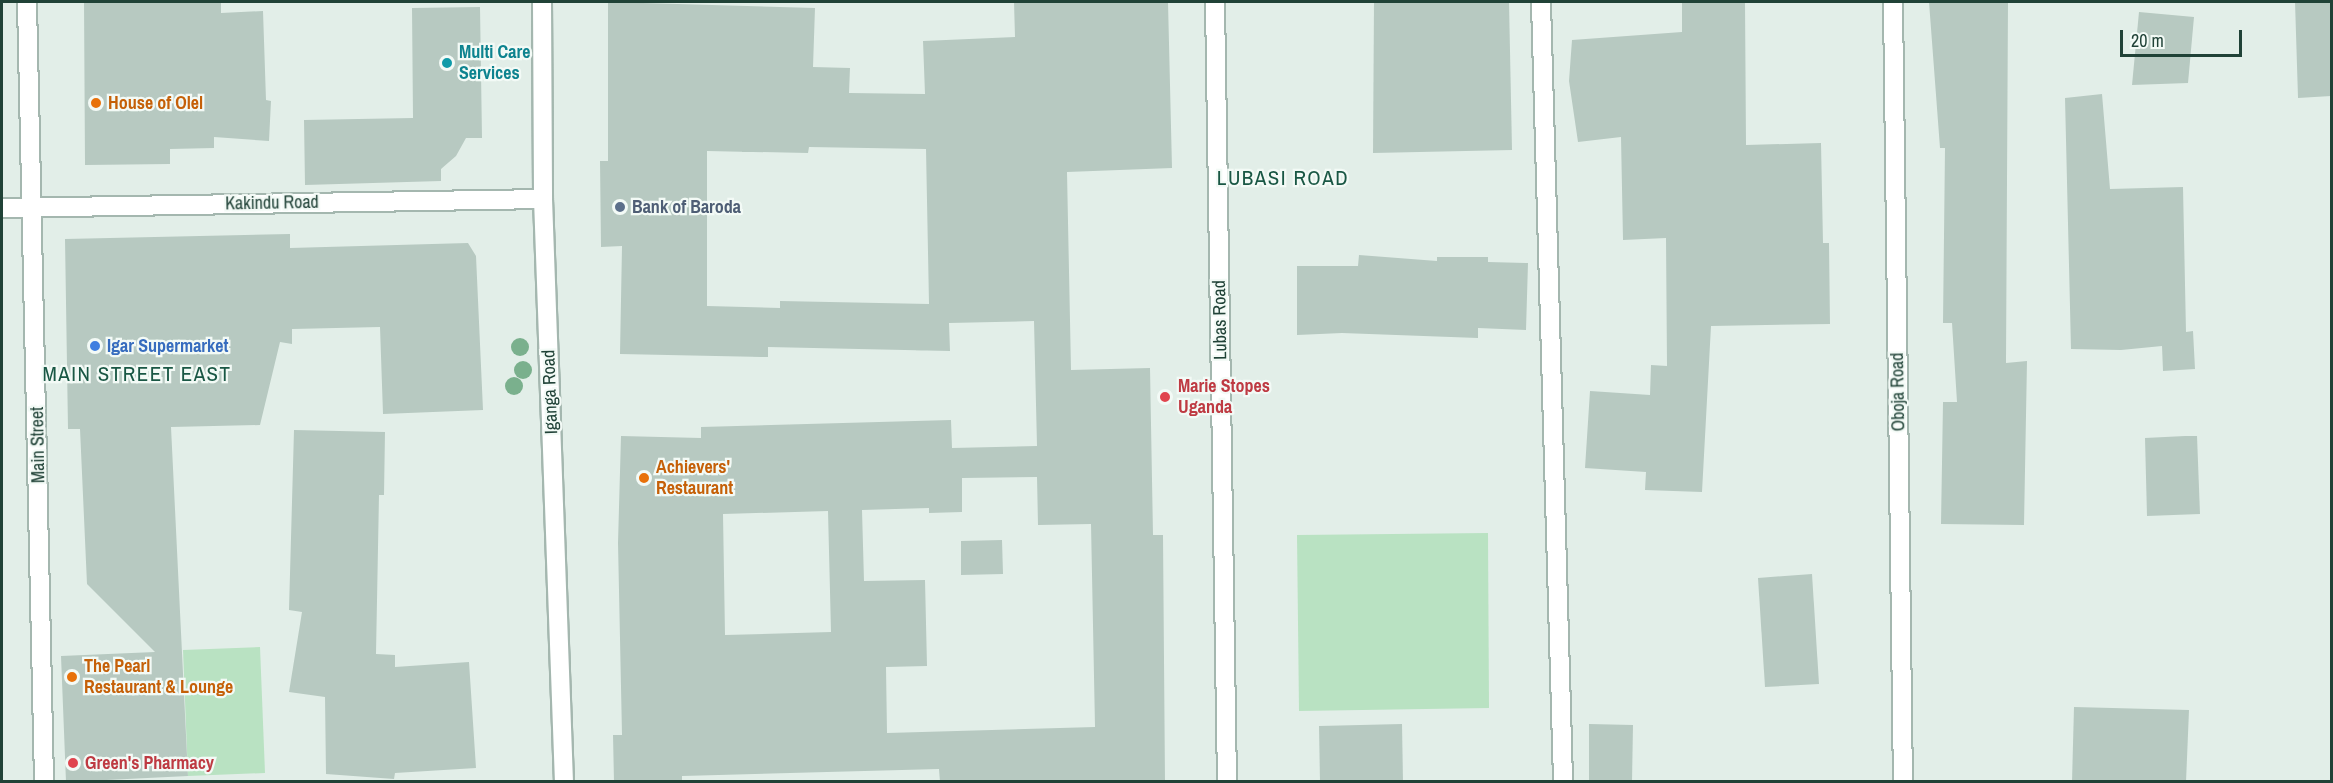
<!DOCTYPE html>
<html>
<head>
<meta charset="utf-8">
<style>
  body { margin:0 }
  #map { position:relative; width:2333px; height:783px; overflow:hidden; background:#e2eee8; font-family:"Archivo Narrow",sans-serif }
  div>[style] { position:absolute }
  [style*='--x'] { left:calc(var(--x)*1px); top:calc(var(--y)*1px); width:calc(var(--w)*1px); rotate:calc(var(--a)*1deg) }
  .green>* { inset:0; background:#b9e2c2 }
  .building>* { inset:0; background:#b7c9c1 }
  .roads { filter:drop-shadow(2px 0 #a4b7af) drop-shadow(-2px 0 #a4b7af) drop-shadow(0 2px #a4b7af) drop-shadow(0 -2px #a4b7af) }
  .minor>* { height:18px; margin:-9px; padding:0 9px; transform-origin:9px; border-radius:9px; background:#fff }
  .tertiary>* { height:18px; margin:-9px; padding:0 9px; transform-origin:9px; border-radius:9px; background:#fff }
  .trees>* { width:18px; height:18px; margin:-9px; border-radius:50%; background:#7ab08d }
  .dots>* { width:16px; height:16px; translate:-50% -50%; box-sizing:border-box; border:3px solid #f3faf6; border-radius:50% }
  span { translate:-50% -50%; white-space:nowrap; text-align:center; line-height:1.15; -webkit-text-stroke:4.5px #f3faf6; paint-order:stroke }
  .culture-label { font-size:18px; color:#0d838f; font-weight:700 }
  .left { translate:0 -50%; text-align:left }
  .food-label { font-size:18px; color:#c56008; font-weight:700 }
  .street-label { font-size:18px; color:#204237 }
  .service-label { font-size:18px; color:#4e5e75; font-weight:700 }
  .shop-label { font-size:18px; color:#366cbe; font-weight:700 }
  .health-label { font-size:18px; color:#be3a42; font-weight:700 }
  .quarter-label { font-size:21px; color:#195744; letter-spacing:1.5px }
  .frame { position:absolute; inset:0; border:3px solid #204237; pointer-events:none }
  .scale { position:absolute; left:2120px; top:30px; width:122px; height:27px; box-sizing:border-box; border:3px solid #204237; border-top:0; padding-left:8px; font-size:18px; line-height:21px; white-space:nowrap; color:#204237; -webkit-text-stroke:4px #f3faf6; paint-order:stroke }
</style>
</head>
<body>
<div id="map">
  <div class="green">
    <i style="clip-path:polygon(1488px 533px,1489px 708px,1299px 711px,1297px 535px)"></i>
    <i style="clip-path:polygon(260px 647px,265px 773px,188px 776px,183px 650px)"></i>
  </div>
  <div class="building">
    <i style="clip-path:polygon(84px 2px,221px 2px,221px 13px,263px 11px,266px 100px,271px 101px,269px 141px,214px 137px,214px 148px,170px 149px,170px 164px,85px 165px)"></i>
    <i style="clip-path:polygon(evenodd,608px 2px,815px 8px,813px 67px,850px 68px,849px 93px,925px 94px,923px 41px,1015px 37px,1014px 2px,1168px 2px,1172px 168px,1067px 172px,1071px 370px,1150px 368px,1153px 535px,1163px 535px,1165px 782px,940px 782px,939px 769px,682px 776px,682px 782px,614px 782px,613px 735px,622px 735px,618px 543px,621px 436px,701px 438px,701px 427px,951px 420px,952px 448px,1037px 446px,1034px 321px,949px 323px,950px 351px,768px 347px,768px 357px,620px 354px,622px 246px,601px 247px,600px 161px,608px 161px,608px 2px,809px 147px,926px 149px,929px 304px,780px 301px,780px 308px,707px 306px,707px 151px,808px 153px,809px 147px,608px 2px,1037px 477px,1038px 525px,1091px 524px,1095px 727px,887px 733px,886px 667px,927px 666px,925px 580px,864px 581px,862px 510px,929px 508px,929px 513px,962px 512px,962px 478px,1037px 477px,608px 2px,828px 511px,831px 632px,725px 635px,723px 514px,828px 511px)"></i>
    <i style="clip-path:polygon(1374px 2px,1509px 2px,1512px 150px,1373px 153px)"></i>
    <i style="clip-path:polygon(1682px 2px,1745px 2px,1746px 145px,1821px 143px,1823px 243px,1829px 243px,1830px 324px,1711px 326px,1702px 492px,1645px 490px,1646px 472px,1585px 468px,1590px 391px,1650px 395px,1651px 365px,1667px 366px,1666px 238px,1623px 240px,1621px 137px,1578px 142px,1569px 81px,1572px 40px,1682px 32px)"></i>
    <i style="clip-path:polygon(1929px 2px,2008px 2px,2006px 363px,2027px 361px,2024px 525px,1941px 524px,1943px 402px,1957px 402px,1952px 323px,1943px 323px,1945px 148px,1940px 148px)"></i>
    <i style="clip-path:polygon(2295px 2px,2331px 2px,2331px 96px,2298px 98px)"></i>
    <i style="clip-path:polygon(480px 7px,482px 138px,466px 138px,456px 156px,441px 169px,441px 181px,305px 185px,304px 120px,413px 118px,412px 8px)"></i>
    <i style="clip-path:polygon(2139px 12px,2194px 17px,2188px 83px,2132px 85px)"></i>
    <i style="clip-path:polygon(2102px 94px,2110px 189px,2183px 187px,2186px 332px,2193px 331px,2195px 369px,2163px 371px,2162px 346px,2121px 350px,2071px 349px,2065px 98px)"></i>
    <i style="clip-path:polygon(290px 234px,290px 248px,468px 243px,476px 256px,483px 410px,383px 414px,380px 327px,292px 329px,292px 344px,280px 342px,260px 425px,171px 427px,188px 776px,66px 782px,61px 656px,155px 652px,87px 584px,80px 429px,68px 429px,65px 239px)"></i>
    <i style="clip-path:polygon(1359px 255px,1437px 261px,1437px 257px,1488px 257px,1488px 262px,1528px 263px,1526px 330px,1478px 328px,1478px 338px,1342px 333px,1297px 335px,1297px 266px,1358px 266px)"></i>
    <i style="clip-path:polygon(294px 430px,385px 432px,384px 495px,379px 495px,376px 654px,395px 655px,395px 667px,469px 662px,476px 768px,395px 773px,394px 779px,326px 774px,325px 697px,289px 692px,302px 612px,289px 610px)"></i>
    <i style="clip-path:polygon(2185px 436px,2197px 436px,2200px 514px,2147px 516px,2145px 438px)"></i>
    <i style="clip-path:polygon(1002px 540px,1003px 574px,961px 575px,961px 541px)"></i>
    <i style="clip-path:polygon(1812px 574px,1819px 684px,1765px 687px,1758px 578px)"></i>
    <i style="clip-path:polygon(2074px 707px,2189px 710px,2186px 782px,2072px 782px)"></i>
    <i style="clip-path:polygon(1402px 724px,1403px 782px,1320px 782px,1319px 726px)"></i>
    <i style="clip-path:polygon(1589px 724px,1633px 725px,1632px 782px,1589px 782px)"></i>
  </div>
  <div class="roads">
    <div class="minor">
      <i style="--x:542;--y:2;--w:197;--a:89.7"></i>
      <i style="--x:543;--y:199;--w:583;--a:87.94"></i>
      <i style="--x:1215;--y:2;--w:780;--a:89.12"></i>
      <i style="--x:1541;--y:2;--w:780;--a:88.38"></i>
      <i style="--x:1893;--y:2;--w:780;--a:89.27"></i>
      <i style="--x:2;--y:208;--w:541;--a:-0.95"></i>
    </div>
    <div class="tertiary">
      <i style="--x:27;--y:2;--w:780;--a:88.75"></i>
    </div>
  </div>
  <div class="trees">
    <i style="left:520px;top:347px"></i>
    <i style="left:523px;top:370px"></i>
    <i style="left:514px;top:386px"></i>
  </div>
  <div class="dots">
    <i style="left:447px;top:63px;background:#0f9aa8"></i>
    <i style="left:96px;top:103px;background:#e8710a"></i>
    <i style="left:620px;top:207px;background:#5c6f8a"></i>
    <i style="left:95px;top:346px;background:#3f7fe0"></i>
    <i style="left:1165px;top:397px;background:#e0444e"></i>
    <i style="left:644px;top:478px;background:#e8710a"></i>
    <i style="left:72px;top:677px;background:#e8710a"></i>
    <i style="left:73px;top:763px;background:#e0444e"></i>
  </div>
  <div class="culture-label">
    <span class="left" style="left:459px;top:63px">Multi Care<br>Services</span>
  </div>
  <div class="food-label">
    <span class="left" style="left:108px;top:103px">House of Olel</span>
    <span class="left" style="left:656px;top:478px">Achievers'<br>Restaurant</span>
    <span class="left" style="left:84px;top:677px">The Pearl<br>Restaurant &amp; Lounge</span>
  </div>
  <div class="street-label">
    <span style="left:272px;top:203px;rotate:-1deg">Kakindu Road</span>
    <span style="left:1220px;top:320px;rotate:-91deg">Lubas Road</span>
    <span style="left:550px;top:392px;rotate:-92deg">Iganga Road</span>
    <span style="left:1898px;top:392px;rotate:-91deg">Oboja Road</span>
    <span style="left:38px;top:445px;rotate:-91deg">Main Street</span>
  </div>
  <div class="service-label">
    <span class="left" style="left:632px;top:207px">Bank of Baroda</span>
  </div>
  <div class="shop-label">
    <span class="left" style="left:107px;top:346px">Igar Supermarket</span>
  </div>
  <div class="health-label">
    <span class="left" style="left:1178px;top:397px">Marie Stopes<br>Uganda</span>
    <span class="left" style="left:85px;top:763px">Green's Pharmacy</span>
  </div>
  <div class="quarter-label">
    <span style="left:1283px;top:178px">LUBASI ROAD</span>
    <span style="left:137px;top:374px">MAIN STREET EAST</span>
  </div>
  <div class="frame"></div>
  <div class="scale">20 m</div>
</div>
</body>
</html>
